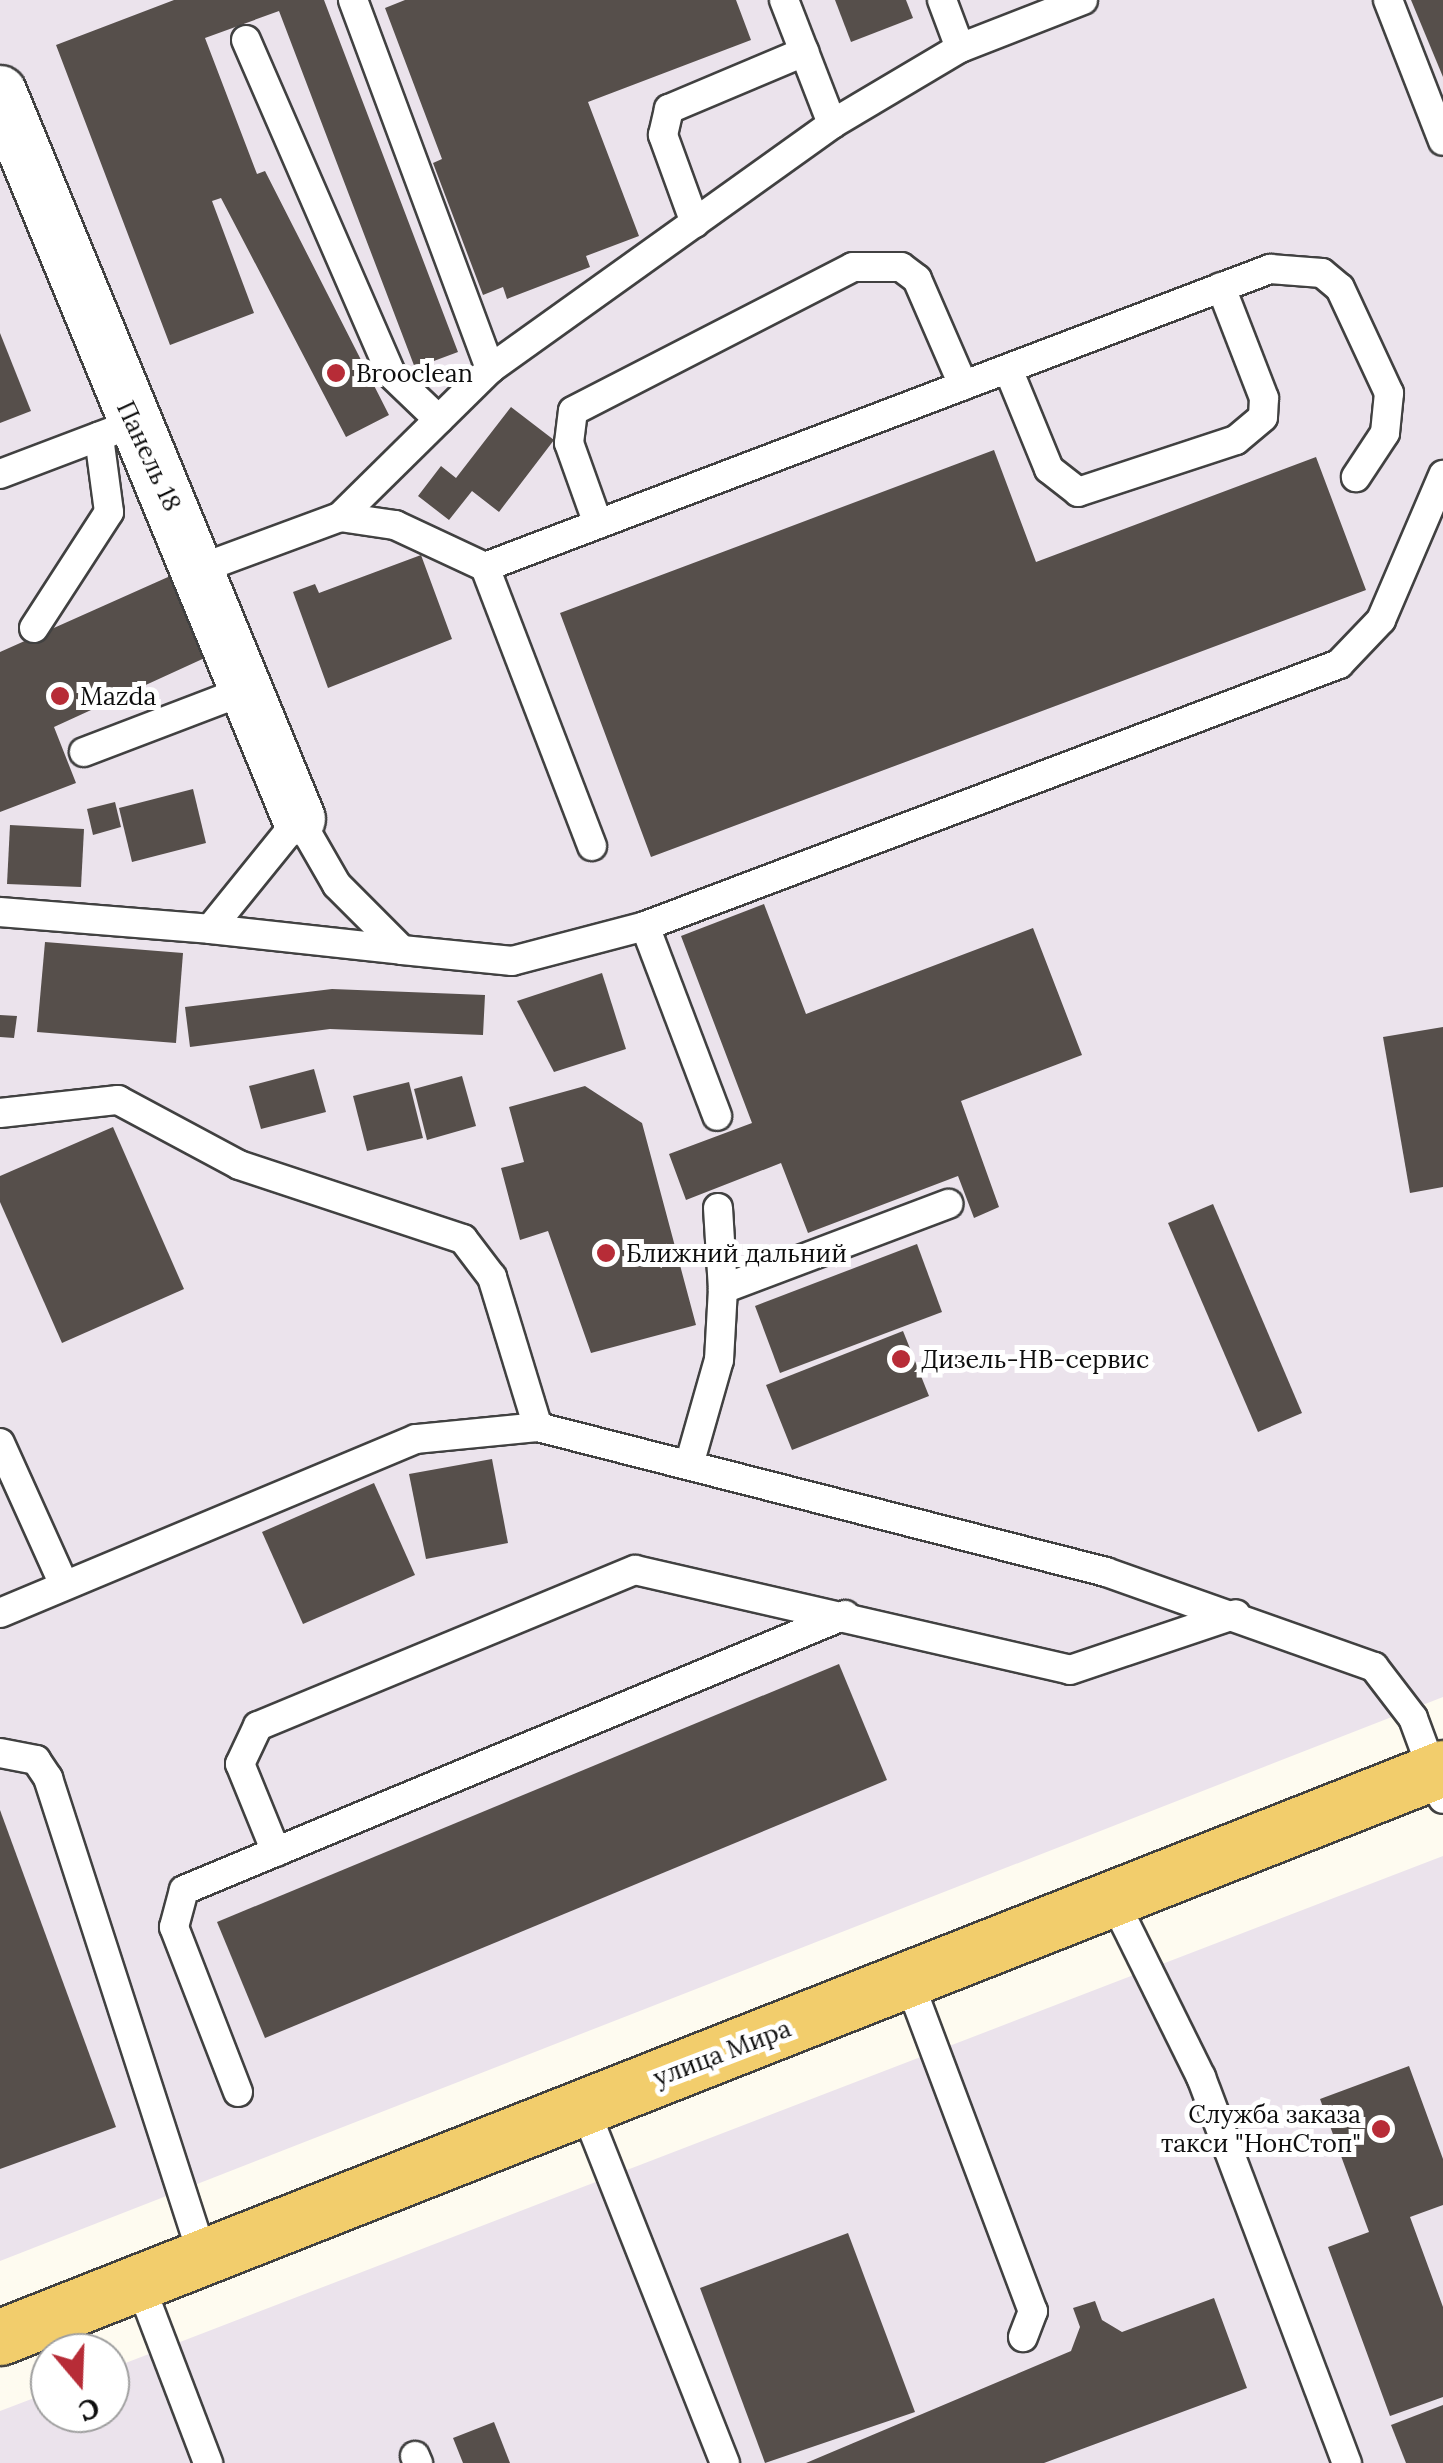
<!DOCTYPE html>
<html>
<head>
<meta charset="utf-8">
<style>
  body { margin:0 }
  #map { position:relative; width:1443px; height:2463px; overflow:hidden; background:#fefbf0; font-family:Lora,serif }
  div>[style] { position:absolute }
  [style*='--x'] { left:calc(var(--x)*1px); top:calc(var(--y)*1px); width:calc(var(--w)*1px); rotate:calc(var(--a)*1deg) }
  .industrial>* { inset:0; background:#ebe3ec }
  .building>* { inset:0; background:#564f4b }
  .roads { filter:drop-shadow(2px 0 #414141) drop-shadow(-2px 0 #414141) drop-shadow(0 2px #414141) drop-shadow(0 -2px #414141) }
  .lane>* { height:28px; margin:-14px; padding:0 14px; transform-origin:14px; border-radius:14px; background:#fff }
  .street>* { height:52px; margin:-26px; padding:0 26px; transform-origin:26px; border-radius:26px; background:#fff }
  .primary>* { height:55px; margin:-27.5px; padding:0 27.5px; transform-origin:27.5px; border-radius:27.5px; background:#f2cd6c }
  .dots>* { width:28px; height:28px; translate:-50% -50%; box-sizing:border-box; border:5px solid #fff; border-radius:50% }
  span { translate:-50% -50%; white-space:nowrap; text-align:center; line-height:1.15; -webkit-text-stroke:10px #fff; paint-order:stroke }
  .poi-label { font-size:25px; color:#0e0e0e }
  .left { translate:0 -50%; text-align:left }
  .right { translate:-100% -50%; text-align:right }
  .street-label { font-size:25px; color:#0e0e0e }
  .north { position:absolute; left:30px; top:2333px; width:100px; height:100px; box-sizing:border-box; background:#fff; border:2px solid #9f9f9f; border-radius:50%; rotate:161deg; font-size:28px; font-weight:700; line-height:40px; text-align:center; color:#0e0e0e }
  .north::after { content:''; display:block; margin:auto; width:35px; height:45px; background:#b72c37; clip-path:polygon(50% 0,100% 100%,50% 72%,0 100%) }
</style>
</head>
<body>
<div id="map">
  <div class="industrial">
    <i style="clip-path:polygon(0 0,1443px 0,1443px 1697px,0 2261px)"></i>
    <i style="clip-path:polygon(1443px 1856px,1443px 2463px,0 2463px,0 2411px,50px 2392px,50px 2413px,110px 2413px,110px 2369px)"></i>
  </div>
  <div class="building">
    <i style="clip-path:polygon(174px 0,324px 0,458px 352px,415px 368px,279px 11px,205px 38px,257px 174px,265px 171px,389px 415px,346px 437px,221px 198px,212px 201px,254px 313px,170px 345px,56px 45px)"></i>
    <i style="clip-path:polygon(405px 0,736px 0,751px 40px,588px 102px,639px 236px,586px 256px,590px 267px,507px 299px,503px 287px,483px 295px,433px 163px,442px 159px,385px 8px)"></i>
    <i style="clip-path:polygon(835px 0,906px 0,913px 18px,851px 42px)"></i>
    <i style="clip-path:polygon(1411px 0,1443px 0,1443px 77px)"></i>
    <i style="clip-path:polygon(0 333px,31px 411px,0 423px)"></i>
    <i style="clip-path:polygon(511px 407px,554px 440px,499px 512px,472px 491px,449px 520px,418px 496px,441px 466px,456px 478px)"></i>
    <i style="clip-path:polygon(994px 450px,1036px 562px,1316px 457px,1366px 590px,651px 857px,560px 613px)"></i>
    <i style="clip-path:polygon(421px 555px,452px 639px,328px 688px,293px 592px,315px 584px,319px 593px)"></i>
    <i style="clip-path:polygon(177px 573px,209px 656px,54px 727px,76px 783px,0 812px,0 652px)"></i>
    <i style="clip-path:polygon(193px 789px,206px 843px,132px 862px,119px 808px)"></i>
    <i style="clip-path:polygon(115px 802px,121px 827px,93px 835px,87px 809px)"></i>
    <i style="clip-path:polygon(10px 825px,84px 829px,81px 887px,7px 884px)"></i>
    <i style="clip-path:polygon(764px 904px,806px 1014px,1033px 928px,1082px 1055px,961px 1101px,999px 1207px,974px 1218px,958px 1176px,808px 1233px,781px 1163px,686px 1200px,669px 1154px,752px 1123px,681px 936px)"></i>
    <i style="clip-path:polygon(45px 942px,183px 953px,176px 1043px,37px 1032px)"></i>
    <i style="clip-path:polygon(602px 973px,626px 1049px,554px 1072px,517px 1001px)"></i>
    <i style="clip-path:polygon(332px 989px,485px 995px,483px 1035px,330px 1029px,190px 1047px,185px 1007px)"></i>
    <i style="clip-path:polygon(0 1015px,17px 1016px,14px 1038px,0 1037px)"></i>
    <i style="clip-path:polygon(1443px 1027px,1443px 1187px,1410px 1193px,1383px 1037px)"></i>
    <i style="clip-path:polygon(314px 1069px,326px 1112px,261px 1129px,249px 1086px)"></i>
    <i style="clip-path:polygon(462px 1076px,476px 1126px,427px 1140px,414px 1089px)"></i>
    <i style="clip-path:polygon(409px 1082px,423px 1138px,367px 1151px,353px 1096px)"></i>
    <i style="clip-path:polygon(585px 1086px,642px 1123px,696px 1325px,591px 1353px,548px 1231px,520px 1240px,501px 1168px,524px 1162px,509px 1107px)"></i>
    <i style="clip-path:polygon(113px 1127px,184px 1289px,62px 1343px,0 1202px,0 1176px)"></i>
    <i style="clip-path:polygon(1213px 1204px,1302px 1413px,1258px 1432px,1168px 1223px)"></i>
    <i style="clip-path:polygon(917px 1244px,942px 1312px,780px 1373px,755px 1306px)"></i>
    <i style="clip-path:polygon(903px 1331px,929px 1396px,792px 1450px,766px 1385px)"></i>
    <i style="clip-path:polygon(492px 1459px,508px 1543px,426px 1559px,409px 1474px)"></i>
    <i style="clip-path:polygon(374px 1483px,415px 1575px,303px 1624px,262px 1532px)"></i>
    <i style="clip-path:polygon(839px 1664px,887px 1780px,265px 2038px,217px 1922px)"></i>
    <i style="clip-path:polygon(0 1810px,116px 2127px,0 2169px)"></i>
    <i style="clip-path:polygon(1409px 2066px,1443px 2159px,1443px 2205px,1410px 2217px,1443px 2307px,1443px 2397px,1390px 2416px,1328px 2247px,1369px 2232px,1320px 2099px)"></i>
    <i style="clip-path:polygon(848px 2233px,915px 2412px,765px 2463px,700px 2288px)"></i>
    <i style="clip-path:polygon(1214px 2298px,1247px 2388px,1044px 2463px,806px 2463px,1071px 2351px,1080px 2327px,1073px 2308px,1095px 2301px,1102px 2320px,1122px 2332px)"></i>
    <i style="clip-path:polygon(1443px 2405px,1443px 2463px,1406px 2463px,1391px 2425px)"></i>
    <i style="clip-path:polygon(494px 2422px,510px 2463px,463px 2463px,453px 2438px)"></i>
  </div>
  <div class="roads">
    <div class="lane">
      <i style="--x:353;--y:0;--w:394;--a:69.6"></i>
      <i style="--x:784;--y:0;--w:133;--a:68.8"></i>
      <i style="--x:942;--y:0;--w:51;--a:69.4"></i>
      <i style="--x:1388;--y:0;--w:151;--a:68.7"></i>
      <i style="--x:246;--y:40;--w:364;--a:66.5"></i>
      <i style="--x:391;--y:374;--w:66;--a:43.8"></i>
      <i style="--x:695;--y:223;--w:94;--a:-110"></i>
      <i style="--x:663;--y:135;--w:27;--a:-77"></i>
      <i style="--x:669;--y:109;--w:147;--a:-22.9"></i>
      <i style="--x:1008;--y:369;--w:108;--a:67.7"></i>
      <i style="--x:1049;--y:469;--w:37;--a:38"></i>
      <i style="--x:1078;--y:492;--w:166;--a:-18.2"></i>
      <i style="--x:1236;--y:440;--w:35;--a:-40"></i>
      <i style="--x:1263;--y:417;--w:19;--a:-87"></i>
      <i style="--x:1264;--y:398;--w:119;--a:-111.2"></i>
      <i style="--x:0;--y:474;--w:124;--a:-20.8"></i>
      <i style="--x:340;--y:517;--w:56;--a:8.3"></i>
      <i style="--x:395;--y:525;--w:99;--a:25"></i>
      <i style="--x:598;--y:524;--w:86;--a:-109.7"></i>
      <i style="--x:569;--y:443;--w:32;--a:-83"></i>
      <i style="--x:573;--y:411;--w:315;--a:-27.2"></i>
      <i style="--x:853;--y:267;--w:48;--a:0"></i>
      <i style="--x:901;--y:267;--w:20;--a:37"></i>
      <i style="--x:917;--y:279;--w:116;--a:66.5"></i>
      <i style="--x:202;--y:568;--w:147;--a:-20.3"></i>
      <i style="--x:340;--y:517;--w:211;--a:-44.6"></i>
      <i style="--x:490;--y:369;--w:421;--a:-35.6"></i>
      <i style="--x:832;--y:124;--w:149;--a:-30.7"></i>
      <i style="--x:960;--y:48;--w:132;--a:-21.3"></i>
      <i style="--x:34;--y:628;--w:138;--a:-57.1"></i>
      <i style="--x:109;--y:512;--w:76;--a:-97.6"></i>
      <i style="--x:84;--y:752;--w:177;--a:-20.9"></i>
      <i style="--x:592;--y:846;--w:299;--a:-111"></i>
      <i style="--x:485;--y:567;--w:840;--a:-20.79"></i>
      <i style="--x:1270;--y:269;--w:52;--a:4.4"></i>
      <i style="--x:1322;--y:273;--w:23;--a:40"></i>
      <i style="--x:1340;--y:288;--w:116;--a:65"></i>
      <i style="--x:1389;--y:393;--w:40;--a:95.7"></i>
      <i style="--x:1385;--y:433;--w:53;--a:123.4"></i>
      <i style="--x:0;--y:912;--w:211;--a:4.6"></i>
      <i style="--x:210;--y:929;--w:141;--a:-51"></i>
      <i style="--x:299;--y:819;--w:76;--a:60.1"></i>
      <i style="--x:337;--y:885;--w:92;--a:45"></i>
      <i style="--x:402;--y:950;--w:111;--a:5.7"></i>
      <i style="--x:512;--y:961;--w:138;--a:-14.7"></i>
      <i style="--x:645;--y:926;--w:742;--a:-20.68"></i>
      <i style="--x:1339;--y:664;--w:61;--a:-46.3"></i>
      <i style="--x:1381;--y:620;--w:158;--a:-66.8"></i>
      <i style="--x:645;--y:926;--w:203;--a:69.2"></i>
      <i style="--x:210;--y:929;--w:193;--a:6.2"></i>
      <i style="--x:0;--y:1113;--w:119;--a:-6.3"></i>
      <i style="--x:118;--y:1100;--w:137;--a:28.2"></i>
      <i style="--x:239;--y:1165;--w:236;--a:18.3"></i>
      <i style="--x:463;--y:1239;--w:48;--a:52.7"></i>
      <i style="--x:492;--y:1277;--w:157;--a:73"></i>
      <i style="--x:718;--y:1208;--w:81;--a:86.5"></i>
      <i style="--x:0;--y:1443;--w:156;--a:65.7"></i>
      <i style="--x:689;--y:1465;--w:109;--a:-74.1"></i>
      <i style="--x:719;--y:1360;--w:71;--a:-86.8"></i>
      <i style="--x:723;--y:1289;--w:241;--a:-20.7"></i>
      <i style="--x:0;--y:1613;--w:451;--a:-22.7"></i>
      <i style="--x:416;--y:1439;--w:123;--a:-5.6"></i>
      <i style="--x:538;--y:1427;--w:586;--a:14.32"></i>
      <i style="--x:1106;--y:1572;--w:284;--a:19.5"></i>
      <i style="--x:1374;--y:1667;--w:64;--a:52.6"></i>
      <i style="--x:1413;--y:1718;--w:86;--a:69.7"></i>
      <i style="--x:0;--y:1753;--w:37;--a:11"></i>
      <i style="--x:36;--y:1760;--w:22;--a:56"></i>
      <i style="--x:48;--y:1778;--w:503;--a:72.07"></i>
      <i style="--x:276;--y:1852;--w:95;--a:-112.2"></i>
      <i style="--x:240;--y:1764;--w:42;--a:-64.7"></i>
      <i style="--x:258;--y:1726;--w:408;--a:-22.5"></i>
      <i style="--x:635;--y:1570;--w:446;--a:12.9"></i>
      <i style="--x:1070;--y:1670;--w:175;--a:-18.6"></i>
      <i style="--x:1113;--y:1899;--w:199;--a:63.7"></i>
      <i style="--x:1201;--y:2077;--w:413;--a:69.3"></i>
      <i style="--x:908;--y:1979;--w:355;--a:69.4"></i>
      <i style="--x:1033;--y:2311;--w:28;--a:111"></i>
      <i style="--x:238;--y:2092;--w:177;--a:-111.2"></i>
      <i style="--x:174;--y:1927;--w:38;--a:-75"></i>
      <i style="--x:184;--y:1890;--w:716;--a:-22.59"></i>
      <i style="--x:584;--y:2107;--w:383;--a:68.4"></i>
      <i style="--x:139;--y:2282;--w:194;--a:69.1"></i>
      <i style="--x:415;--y:2456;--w:8;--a:67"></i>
    </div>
    <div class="street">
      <i style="--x:0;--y:92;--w:786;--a:67.64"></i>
    </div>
    <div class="primary">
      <i style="--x:0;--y:2337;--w:1551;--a:-21.52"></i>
    </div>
  </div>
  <div class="dots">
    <i style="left:336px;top:373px;background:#b72c37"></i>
    <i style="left:60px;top:696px;background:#b72c37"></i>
    <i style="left:606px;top:1253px;background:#b72c37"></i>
    <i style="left:901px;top:1359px;background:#b72c37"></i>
    <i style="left:1381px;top:2129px;background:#b72c37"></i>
  </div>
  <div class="poi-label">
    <span class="left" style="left:356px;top:373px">Brooсlean</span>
    <span class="left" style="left:80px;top:696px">Mazda</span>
    <span class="left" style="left:626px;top:1253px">Ближний дальний</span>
    <span class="left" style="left:921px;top:1359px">Дизель-НВ-сервис</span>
    <span class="right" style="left:1361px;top:2129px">Служба заказа<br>такси "НонСтоп"</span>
  </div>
  <div class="street-label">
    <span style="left:149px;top:456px;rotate:65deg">Панель 18</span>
    <span style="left:722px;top:2053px;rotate:-21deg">улица Мира</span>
  </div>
  <div class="north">С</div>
</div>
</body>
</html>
